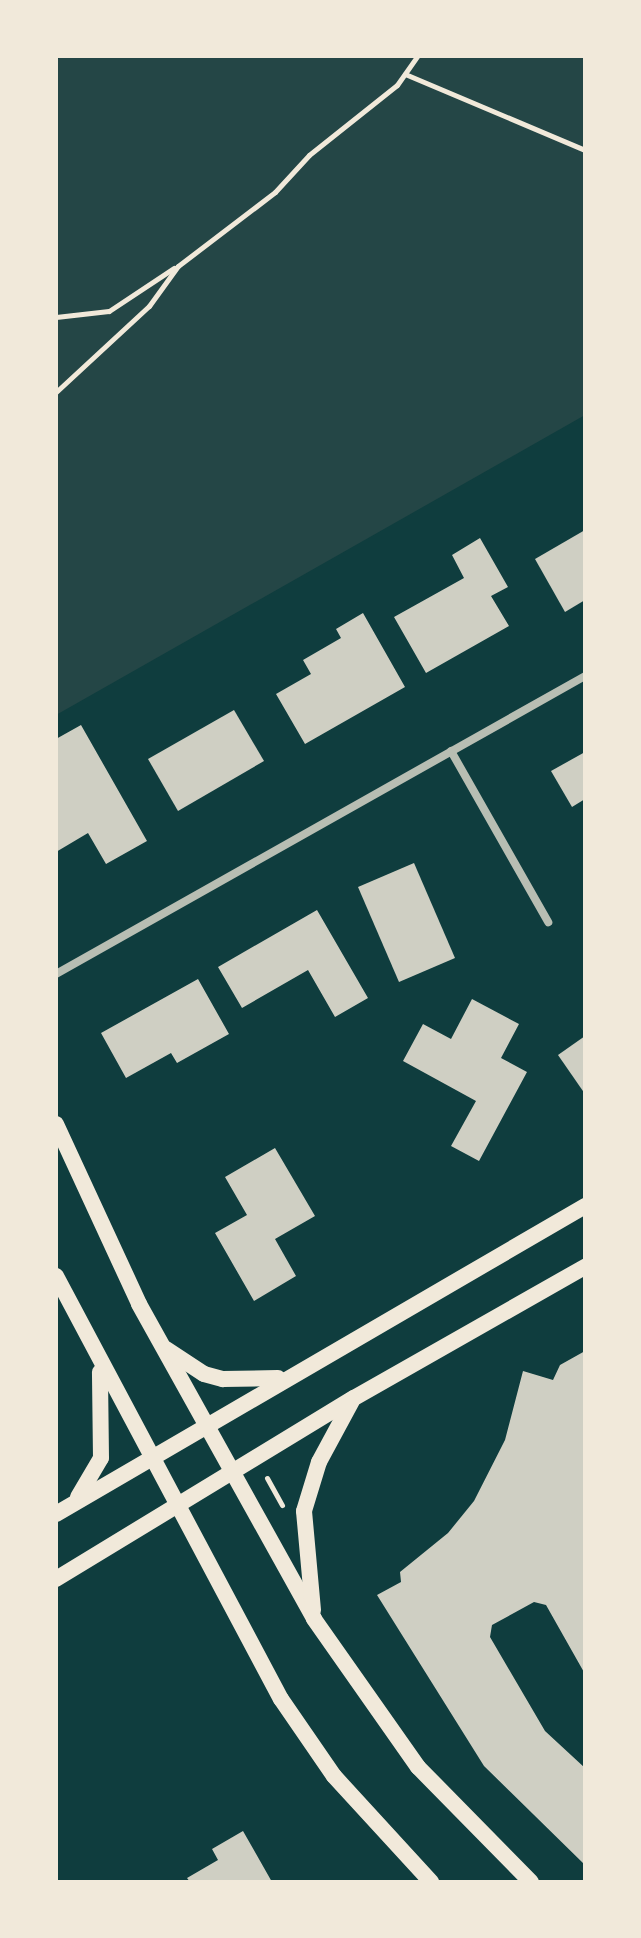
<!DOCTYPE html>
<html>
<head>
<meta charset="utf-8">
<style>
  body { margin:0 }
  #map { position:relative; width:641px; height:1938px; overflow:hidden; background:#0f3d3e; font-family:"Asap Condensed",sans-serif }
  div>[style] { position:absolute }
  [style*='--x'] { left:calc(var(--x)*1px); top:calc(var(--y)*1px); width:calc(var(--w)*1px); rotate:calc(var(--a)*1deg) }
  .green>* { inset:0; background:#244646 }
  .building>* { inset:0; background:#cfcfc3 }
  .path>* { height:5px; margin:-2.5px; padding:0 2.5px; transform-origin:2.5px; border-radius:2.5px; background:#f1e9da }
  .minor>* { height:8px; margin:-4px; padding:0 4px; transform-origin:4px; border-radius:4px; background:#b8beb3 }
  .secondary>* { height:16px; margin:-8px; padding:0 8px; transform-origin:8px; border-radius:8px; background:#f1e9da }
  span { translate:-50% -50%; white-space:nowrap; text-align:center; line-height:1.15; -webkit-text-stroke:7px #f1e9da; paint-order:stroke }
  .frame { position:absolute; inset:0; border:58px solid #f1e9da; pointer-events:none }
</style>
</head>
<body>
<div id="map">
  <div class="green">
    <i style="clip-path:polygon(61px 56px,585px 56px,585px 415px,56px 715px,56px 61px)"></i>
  </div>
  <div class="building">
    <i style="clip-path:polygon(585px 530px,585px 600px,565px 612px,535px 559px)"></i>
    <i style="clip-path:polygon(480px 538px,508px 587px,491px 596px,509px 626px,426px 673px,394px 617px,464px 578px,452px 555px)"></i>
    <i style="clip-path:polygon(363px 613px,405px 687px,305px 744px,276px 694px,311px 674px,303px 660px,341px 638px,336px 629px)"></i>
    <i style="clip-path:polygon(234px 710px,264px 761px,178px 811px,148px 759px)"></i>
    <i style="clip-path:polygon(81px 725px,147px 841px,106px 864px,88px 833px,56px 852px,56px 739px)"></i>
    <i style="clip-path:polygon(585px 752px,585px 799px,572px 807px,551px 771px)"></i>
    <i style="clip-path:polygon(414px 863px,455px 958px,399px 982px,358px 887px)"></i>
    <i style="clip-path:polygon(317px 910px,368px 998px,335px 1017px,308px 970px,242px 1008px,218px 967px)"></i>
    <i style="clip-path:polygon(198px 979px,229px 1034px,177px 1063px,171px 1053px,126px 1078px,101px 1033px)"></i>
    <i style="clip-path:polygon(472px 999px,519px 1024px,501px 1058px,527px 1072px,479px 1161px,451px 1146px,476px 1101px,403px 1061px,423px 1024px,451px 1039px)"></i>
    <i style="clip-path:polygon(585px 1036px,585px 1094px,558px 1055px)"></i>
    <i style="clip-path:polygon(275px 1148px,315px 1216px,275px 1239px,296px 1276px,254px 1301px,215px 1233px,247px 1215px,225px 1177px)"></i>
    <i style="clip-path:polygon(585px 1351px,585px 1674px,546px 1605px,534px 1602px,492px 1625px,490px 1637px,545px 1731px,585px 1768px,585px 1865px,484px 1766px,377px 1595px,401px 1582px,400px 1572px,448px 1533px,474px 1501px,505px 1440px,523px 1371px,553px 1380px,560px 1365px)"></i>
    <i style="clip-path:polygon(243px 1831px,272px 1882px,190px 1882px,187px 1878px,218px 1860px,212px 1849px)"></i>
  </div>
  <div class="path">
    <i style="--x:405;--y:74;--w:195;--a:22.9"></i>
    <i style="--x:56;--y:317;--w:53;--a:-6.5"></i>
    <i style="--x:109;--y:311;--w:78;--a:-33.5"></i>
    <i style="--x:56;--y:392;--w:127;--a:-42.8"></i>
    <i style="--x:149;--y:306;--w:49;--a:-54.1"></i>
    <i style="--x:178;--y:266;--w:122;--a:-37.3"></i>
    <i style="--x:275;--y:192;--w:50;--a:-47.4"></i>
    <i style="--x:309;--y:155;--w:112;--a:-38.5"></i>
    <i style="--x:397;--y:85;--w:35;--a:-55"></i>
    <i style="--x:267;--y:1478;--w:31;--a:61"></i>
  </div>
  <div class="minor">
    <i style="--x:451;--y:751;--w:197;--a:60.4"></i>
    <i style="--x:56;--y:974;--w:607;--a:-29.39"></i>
  </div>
  <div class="secondary">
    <i style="--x:56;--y:1124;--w:198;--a:65.2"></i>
    <i style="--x:139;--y:1304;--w:360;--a:60.9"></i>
    <i style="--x:314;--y:1619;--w:181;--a:54.9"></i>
    <i style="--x:418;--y:1767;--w:161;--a:45.5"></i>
    <i style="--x:56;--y:1276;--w:479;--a:62"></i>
    <i style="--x:281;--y:1699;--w:93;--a:55.5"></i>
    <i style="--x:334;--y:1776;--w:144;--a:47.5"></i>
    <i style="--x:166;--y:1349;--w:45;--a:33.3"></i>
    <i style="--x:204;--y:1374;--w:20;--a:15"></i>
    <i style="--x:223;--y:1379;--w:55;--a:-1"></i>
    <i style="--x:78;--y:1497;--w:45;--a:-59.5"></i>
    <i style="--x:101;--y:1458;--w:86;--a:-90.7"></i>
    <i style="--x:56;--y:1514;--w:612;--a:-30.21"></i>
    <i style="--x:56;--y:1579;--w:349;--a:-31.3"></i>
    <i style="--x:354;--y:1398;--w:266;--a:-29.6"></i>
    <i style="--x:313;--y:1610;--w:99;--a:-95.2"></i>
    <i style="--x:304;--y:1511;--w:51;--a:-73"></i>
    <i style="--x:319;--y:1462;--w:69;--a:-61.6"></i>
  </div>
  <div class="frame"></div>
</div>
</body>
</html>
